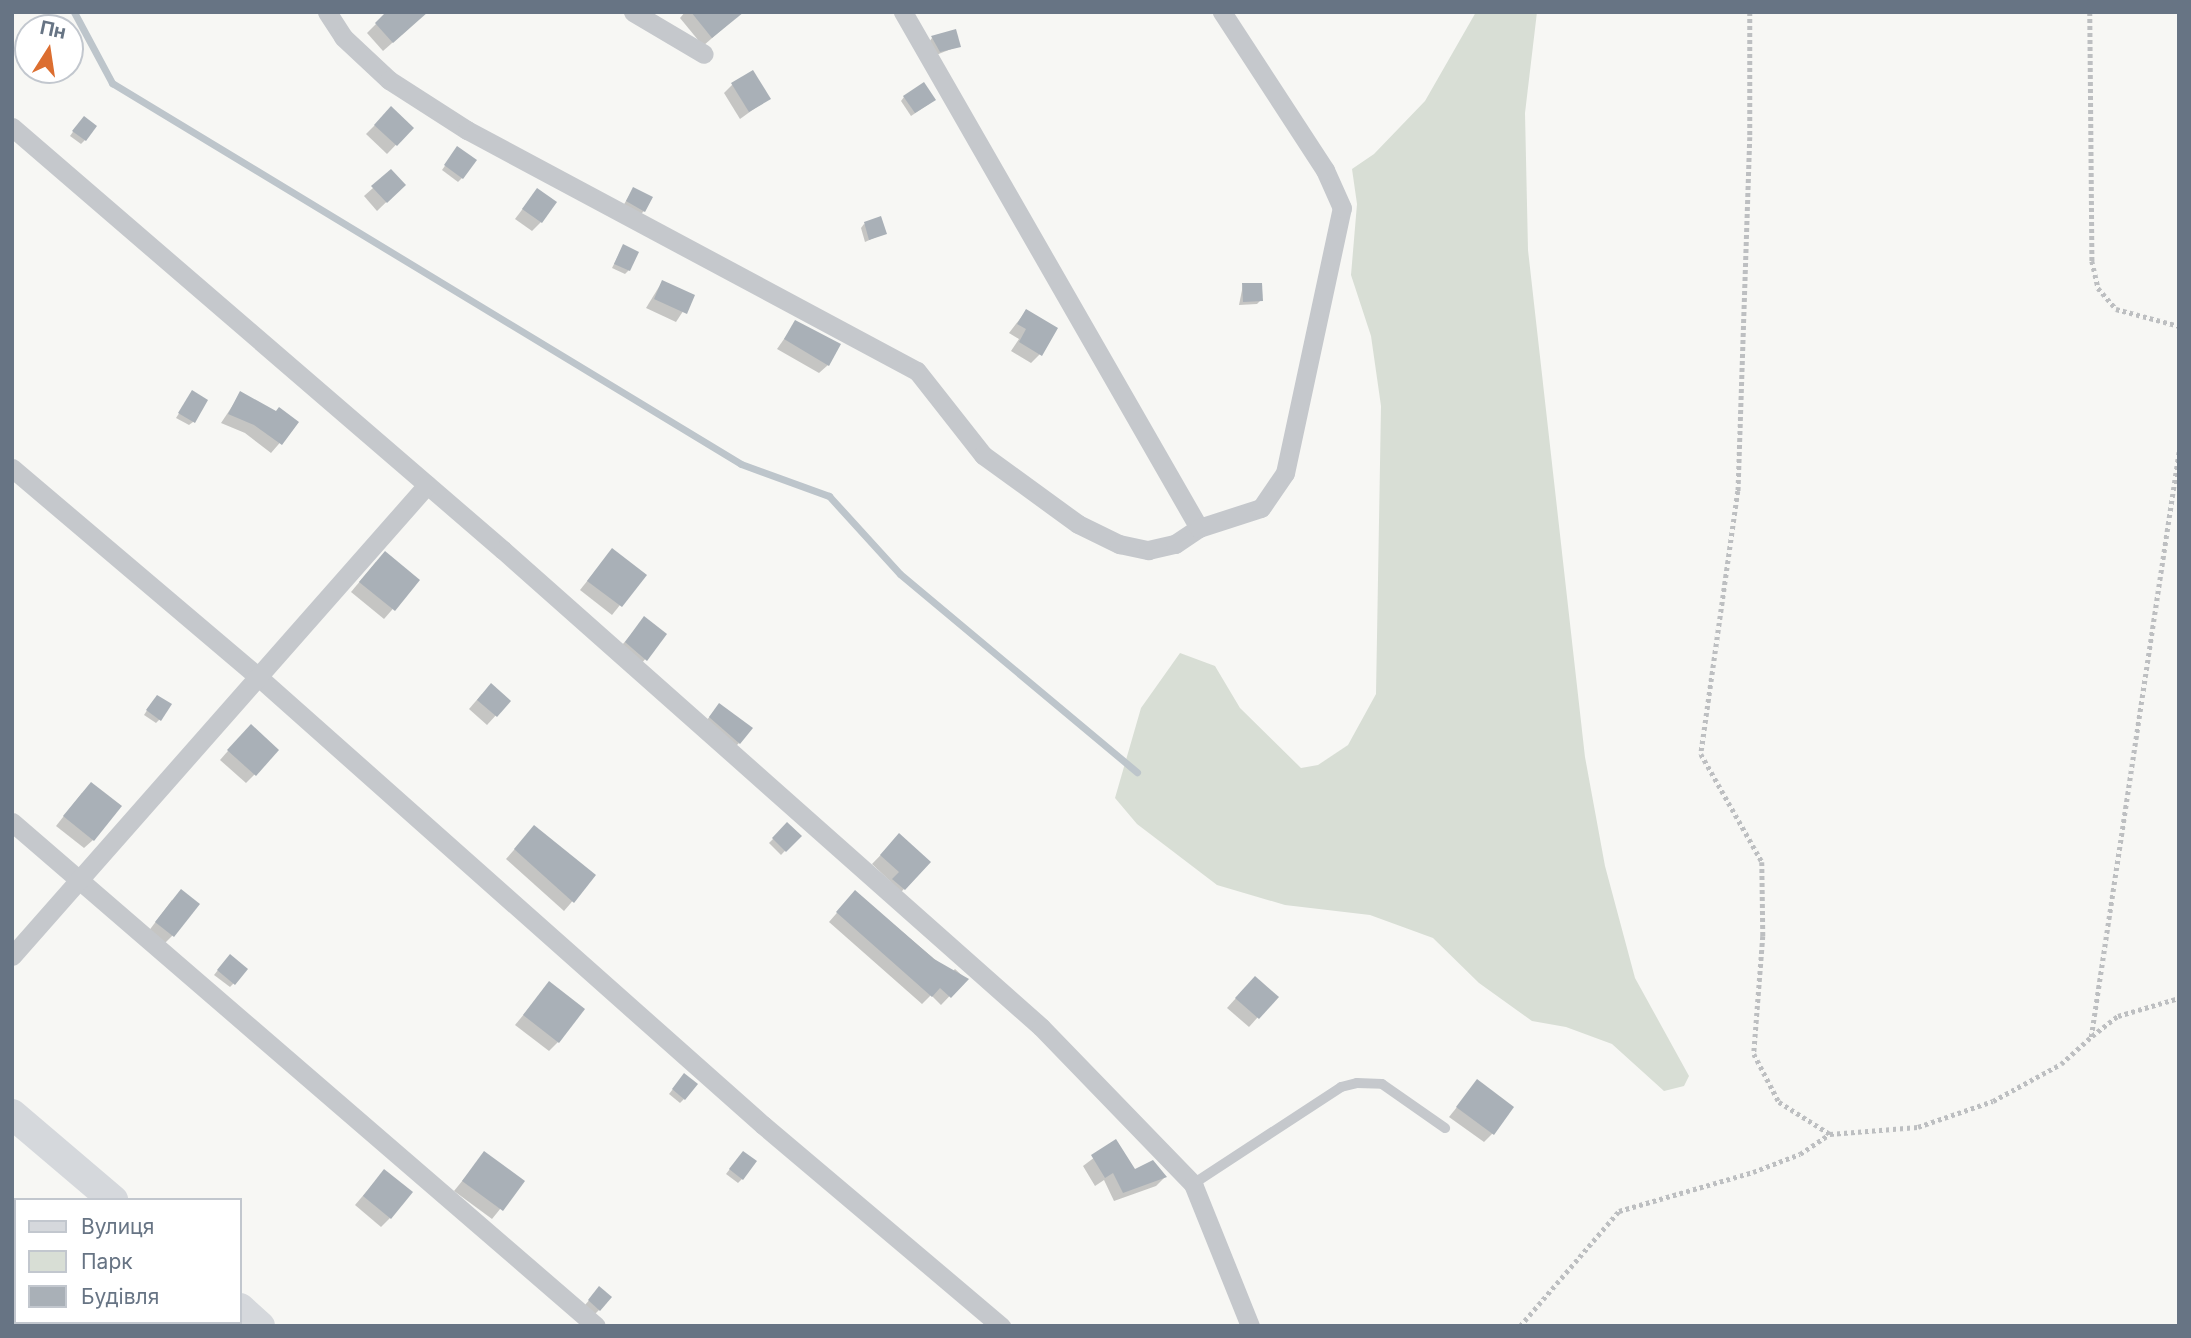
<!DOCTYPE html>
<html>
<head>
<meta charset="utf-8">
<style>
  body { margin:0 }
  #map { position:relative; width:2191px; height:1338px; overflow:hidden; background:#f7f7f4; font-family:Inter,sans-serif }
  div>[style] { position:absolute }
  [style*='--x'] { left:calc(var(--x)*1px); top:calc(var(--y)*1px); width:calc(var(--w)*1px); rotate:calc(var(--a)*1deg) }
  .green>* { inset:0; background:#d8ded5 }
  .shadow>* { inset:0; background:#0003 }
  .stream>* { height:7px; margin:-3.5px; padding:0 3.5px; transform-origin:3.5px; border-radius:3.5px; background:#bdc5cb }
  .building>* { inset:0; background:#a9b0b7 }
  .path>* { height:4.5px; margin-top:-2.25px; transform-origin:0; background:repeating-linear-gradient(90deg,#bdbfc1 0 3.5px,transparent 0 7px) }
  .service>* { height:10px; margin:-5px; padding:0 5px; transform-origin:5px; border-radius:5px; background:#c5c8cc }
  .minor>* { height:19px; margin:-9.5px; padding:0 9.5px; transform-origin:9.5px; border-radius:9.5px; background:#c5c8cc }
  .primary>* { height:30px; margin:-15px; padding:0 15px; transform-origin:15px; border-radius:15px; background:#d5d8dc }
  span { translate:-50% -50%; white-space:nowrap; text-align:center; line-height:1.15; -webkit-text-stroke:7px #fff; paint-order:stroke }
  .frame { position:absolute; inset:0; border:14px solid #677484; pointer-events:none }
  .legend { position:absolute; left:14px; top:1198px; width:228px; height:126px; box-sizing:border-box; background:#fff; border:2px solid #c2c7ce; margin:0; padding:9px 12px; list-style:none; font-size:21px; color:#677484 }
  .legend li { display:flex; align-items:center; gap:14px; height:35px }
  .legend b { width:35px; border:2px solid #c2c7ce }
  .north { position:absolute; left:14px; top:14px; width:70px; height:70px; box-sizing:border-box; background:#fff; border:2px solid #c2c7ce; border-radius:50%; rotate:12deg; font-size:19px; font-weight:700; line-height:28px; text-align:center; color:#677484 }
  .north::after { content:''; display:block; margin:auto; width:24px; height:32px; background:#dc6e30; clip-path:polygon(50% 0,100% 100%,50% 72%,0 100%) }
</style>
</head>
<body>
<div id="map">
  <div class="green">
    <i style="clip-path:polygon(1476px 12px,1537px 12px,1525px 113px,1528px 250px,1585px 757px,1605px 866px,1635px 978px,1689px 1076px,1684px 1086px,1664px 1091px,1612px 1044px,1566px 1027px,1532px 1021px,1479px 983px,1433px 938px,1370px 915px,1285px 905px,1217px 885px,1137px 824px,1115px 798px,1141px 708px,1180px 653px,1215px 666px,1240px 708px,1301px 768px,1318px 765px,1348px 745px,1376px 694px,1381px 406px,1371px 336px,1351px 275px,1357px 204px,1352px 169px,1374px 154px,1425px 101px)"></i>
  </div>
  <div class="shadow">
    <i style="clip-path:polygon(685px 12px,742px 12px,703px 46px,680px 18px)"></i>
    <i style="clip-path:polygon(376px 24px,408px 29px,383px 51px,367px 33px)"></i>
    <i style="clip-path:polygon(932px 38px,959px 46px,936px 55px,929px 42px)"></i>
    <i style="clip-path:polygon(733px 84px,768px 99px,740px 119px,724px 93px)"></i>
    <i style="clip-path:polygon(904px 97px,929px 104px,911px 116px,901px 101px)"></i>
    <i style="clip-path:polygon(391px 109px,412px 128px,387px 154px,366px 134px)"></i>
    <i style="clip-path:polygon(80px 122px,85px 140px,81px 144px,70px 136px)"></i>
    <i style="clip-path:polygon(454px 153px,462px 178px,458px 182px,442px 170px)"></i>
    <i style="clip-path:polygon(404px 185px,377px 211px,364px 196px,373px 188px)"></i>
    <i style="clip-path:polygon(633px 189px,644px 211px,640px 215px,623px 206px)"></i>
    <i style="clip-path:polygon(537px 190px,541px 222px,532px 231px,515px 219px)"></i>
    <i style="clip-path:polygon(864px 224px,885px 233px,865px 242px,861px 228px)"></i>
    <i style="clip-path:polygon(623px 246px,629px 270px,625px 274px,612px 268px)"></i>
    <i style="clip-path:polygon(662px 282px,693px 296px,676px 322px,646px 308px)"></i>
    <i style="clip-path:polygon(1243px 285px,1261px 300px,1257px 304px,1239px 305px)"></i>
    <i style="clip-path:polygon(1026px 311px,1040px 354px,1031px 363px,1011px 351px,1019px 339px,1009px 333px)"></i>
    <i style="clip-path:polygon(796px 322px,828px 365px,819px 373px,777px 349px)"></i>
    <i style="clip-path:polygon(192px 393px,193px 422px,189px 425px,176px 418px)"></i>
    <i style="clip-path:polygon(241px 393px,297px 423px,271px 453px,245px 433px,221px 423px)"></i>
    <i style="clip-path:polygon(612px 550px,644px 575px,612px 615px,580px 590px)"></i>
    <i style="clip-path:polygon(376px 562px,418px 580px,384px 619px,351px 592px)"></i>
    <i style="clip-path:polygon(644px 619px,665px 635px,637px 669px,617px 651px)"></i>
    <i style="clip-path:polygon(482px 694px,509px 701px,487px 725px,469px 709px)"></i>
    <i style="clip-path:polygon(153px 701px,160px 719px,156px 723px,144px 715px)"></i>
    <i style="clip-path:polygon(719px 705px,739px 743px,730px 752px,702px 726px)"></i>
    <i style="clip-path:polygon(242px 735px,255px 774px,246px 783px,220px 760px)"></i>
    <i style="clip-path:polygon(82px 793px,93px 840px,84px 848px,56px 826px)"></i>
    <i style="clip-path:polygon(787px 825px,799px 836px,781px 855px,769px 843px)"></i>
    <i style="clip-path:polygon(526px 836px,594px 876px,564px 911px,506px 859px)"></i>
    <i style="clip-path:polygon(899px 836px,904px 889px,895px 898px,891px 882px,872px 864px)"></i>
    <i style="clip-path:polygon(855px 892px,951px 973px,955px 969px,966px 979px,941px 1005px,931px 995px,922px 1004px,829px 922px)"></i>
    <i style="clip-path:polygon(172px 900px,173px 935px,164px 944px,148px 932px)"></i>
    <i style="clip-path:polygon(226px 960px,234px 983px,230px 987px,214px 975px)"></i>
    <i style="clip-path:polygon(549px 984px,558px 1042px,549px 1051px,515px 1025px)"></i>
    <i style="clip-path:polygon(1246px 987px,1276px 997px,1249px 1027px,1227px 1008px)"></i>
    <i style="clip-path:polygon(681px 1079px,684px 1099px,680px 1103px,669px 1094px)"></i>
    <i style="clip-path:polygon(1477px 1082px,1493px 1133px,1484px 1142px,1449px 1117px)"></i>
    <i style="clip-path:polygon(1115px 1142px,1134px 1171px,1165px 1177px,1156px 1186px,1114px 1201px,1104px 1180px,1095px 1186px,1083px 1166px)"></i>
    <i style="clip-path:polygon(484px 1154px,522px 1182px,492px 1219px,454px 1191px)"></i>
    <i style="clip-path:polygon(739px 1157px,742px 1179px,738px 1183px,726px 1174px)"></i>
    <i style="clip-path:polygon(384px 1171px,390px 1218px,381px 1227px,355px 1205px)"></i>
    <i style="clip-path:polygon(596px 1292px,599px 1310px,595px 1314px,585px 1305px)"></i>
  </div>
  <div class="stream">
    <i style="--x:74;--y:12;--w:81;--a:61.8"></i>
    <i style="--x:112;--y:83;--w:735;--a:31.2"></i>
    <i style="--x:741;--y:464;--w:94;--a:20"></i>
    <i style="--x:829;--y:496;--w:105;--a:47.7"></i>
    <i style="--x:900;--y:574;--w:309;--a:39.9"></i>
  </div>
  <div class="building">
    <i style="clip-path:polygon(386px 12px,428px 12px,393px 43px,375px 23px)"></i>
    <i style="clip-path:polygon(691px 12px,744px 12px,712px 38px)"></i>
    <i style="clip-path:polygon(956px 29px,961px 47px,940px 52px,931px 36px)"></i>
    <i style="clip-path:polygon(753px 70px,771px 99px,749px 112px,731px 83px)"></i>
    <i style="clip-path:polygon(924px 82px,936px 100px,915px 113px,903px 96px)"></i>
    <i style="clip-path:polygon(391px 106px,414px 128px,397px 146px,374px 125px)"></i>
    <i style="clip-path:polygon(84px 116px,97px 126px,86px 141px,72px 131px)"></i>
    <i style="clip-path:polygon(457px 146px,477px 160px,463px 179px,444px 165px)"></i>
    <i style="clip-path:polygon(391px 169px,406px 185px,387px 203px,371px 186px)"></i>
    <i style="clip-path:polygon(633px 187px,653px 197px,645px 212px,626px 201px)"></i>
    <i style="clip-path:polygon(537px 188px,557px 202px,542px 223px,522px 209px)"></i>
    <i style="clip-path:polygon(881px 216px,887px 234px,869px 240px,864px 222px)"></i>
    <i style="clip-path:polygon(623px 244px,639px 252px,630px 271px,614px 264px)"></i>
    <i style="clip-path:polygon(662px 280px,695px 295px,687px 314px,654px 299px)"></i>
    <i style="clip-path:polygon(1242px 283px,1262px 283px,1263px 301px,1243px 302px)"></i>
    <i style="clip-path:polygon(1026px 309px,1058px 328px,1042px 356px,1019px 342px,1026px 329px,1017px 324px)"></i>
    <i style="clip-path:polygon(795px 320px,841px 344px,829px 366px,784px 339px)"></i>
    <i style="clip-path:polygon(192px 390px,208px 400px,195px 423px,178px 413px)"></i>
    <i style="clip-path:polygon(240px 391px,276px 411px,279px 407px,299px 422px,282px 445px,254px 425px,228px 414px)"></i>
    <i style="clip-path:polygon(612px 548px,647px 575px,622px 607px,587px 581px)"></i>
    <i style="clip-path:polygon(385px 551px,420px 580px,395px 611px,359px 582px)"></i>
    <i style="clip-path:polygon(644px 616px,667px 634px,647px 661px,625px 642px)"></i>
    <i style="clip-path:polygon(491px 683px,511px 701px,497px 717px,477px 700px)"></i>
    <i style="clip-path:polygon(157px 695px,172px 704px,161px 721px,146px 710px)"></i>
    <i style="clip-path:polygon(719px 703px,753px 728px,740px 744px,709px 717px)"></i>
    <i style="clip-path:polygon(251px 724px,279px 750px,256px 776px,227px 750px)"></i>
    <i style="clip-path:polygon(91px 782px,122px 806px,94px 841px,63px 816px)"></i>
    <i style="clip-path:polygon(787px 822px,802px 836px,786px 852px,772px 838px)"></i>
    <i style="clip-path:polygon(534px 825px,596px 875px,574px 903px,514px 849px)"></i>
    <i style="clip-path:polygon(899px 833px,931px 862px,905px 890px,892px 879px,899px 872px,880px 855px)"></i>
    <i style="clip-path:polygon(181px 889px,200px 904px,174px 937px,155px 922px)"></i>
    <i style="clip-path:polygon(855px 890px,934px 959px,969px 979px,951px 998px,940px 988px,932px 997px,836px 912px)"></i>
    <i style="clip-path:polygon(230px 954px,248px 969px,235px 985px,217px 970px)"></i>
    <i style="clip-path:polygon(1255px 976px,1279px 997px,1259px 1019px,1235px 998px)"></i>
    <i style="clip-path:polygon(549px 981px,585px 1009px,559px 1043px,523px 1015px)"></i>
    <i style="clip-path:polygon(684px 1073px,698px 1084px,685px 1100px,672px 1089px)"></i>
    <i style="clip-path:polygon(1477px 1079px,1514px 1107px,1494px 1135px,1456px 1107px)"></i>
    <i style="clip-path:polygon(1116px 1139px,1135px 1169px,1153px 1160px,1167px 1177px,1123px 1193px,1113px 1173px,1105px 1178px,1091px 1155px)"></i>
    <i style="clip-path:polygon(484px 1151px,525px 1181px,503px 1211px,462px 1181px)"></i>
    <i style="clip-path:polygon(743px 1151px,757px 1161px,743px 1180px,729px 1169px)"></i>
    <i style="clip-path:polygon(384px 1169px,413px 1192px,391px 1219px,363px 1196px)"></i>
    <i style="clip-path:polygon(599px 1286px,612px 1297px,600px 1311px,588px 1300px)"></i>
  </div>
  <div class="path">
    <i style="--x:1750;--y:12;--w:125;--a:90"></i>
    <i style="--x:1750;--y:137;--w:354;--a:91.9"></i>
    <i style="--x:1738;--y:491;--w:266;--a:98"></i>
    <i style="--x:1701;--y:754;--w:124;--a:60.5"></i>
    <i style="--x:1762;--y:862;--w:74;--a:89.2"></i>
    <i style="--x:1763;--y:936;--w:118;--a:94.4"></i>
    <i style="--x:1754;--y:1054;--w:54;--a:62.5"></i>
    <i style="--x:1779;--y:1102;--w:60;--a:32.1"></i>
    <i style="--x:2090;--y:12;--w:249;--a:89.5"></i>
    <i style="--x:2092;--y:261;--w:28;--a:77"></i>
    <i style="--x:2098;--y:288;--w:28;--a:49"></i>
    <i style="--x:2116;--y:309;--w:65;--a:15.1"></i>
    <i style="--x:2092;--y:1036;--w:33;--a:-38"></i>
    <i style="--x:2118;--y:1016;--w:64;--a:-16.4"></i>
    <i style="--x:1520;--y:1326;--w:152;--a:-49.3"></i>
    <i style="--x:1619;--y:1211;--w:140;--a:-16.2"></i>
    <i style="--x:1753;--y:1172;--w:50;--a:-21"></i>
    <i style="--x:1800;--y:1154;--w:36;--a:-34"></i>
    <i style="--x:1830;--y:1134;--w:88;--a:-4.5"></i>
    <i style="--x:1918;--y:1127;--w:79;--a:-19.1"></i>
    <i style="--x:1993;--y:1101;--w:77;--a:-28.6"></i>
    <i style="--x:2061;--y:1064;--w:40;--a:-42"></i>
    <i style="--x:2091;--y:1037;--w:593;--a:-81.46"></i>
  </div>
  <div class="service">
    <i style="--x:1193;--y:1184;--w:177;--a:-33.2"></i>
    <i style="--x:1341;--y:1087;--w:16;--a:-14"></i>
    <i style="--x:1357;--y:1083;--w:25;--a:2"></i>
    <i style="--x:1382;--y:1084;--w:77;--a:34.9"></i>
  </div>
  <div class="minor">
    <i style="--x:327;--y:12;--w:30;--a:57"></i>
    <i style="--x:343;--y:37;--w:63;--a:43.1"></i>
    <i style="--x:389;--y:80;--w:93;--a:32.7"></i>
    <i style="--x:467;--y:130;--w:510;--a:28.17"></i>
    <i style="--x:917;--y:371;--w:107;--a:51.8"></i>
    <i style="--x:983;--y:455;--w:117;--a:36"></i>
    <i style="--x:1078;--y:524;--w:46;--a:26"></i>
    <i style="--x:1119;--y:544;--w:30;--a:12"></i>
    <i style="--x:1148;--y:550;--w:28;--a:-13"></i>
    <i style="--x:1175;--y:544;--w:29;--a:-34"></i>
    <i style="--x:1199;--y:528;--w:595;--a:-119.84"></i>
    <i style="--x:633;--y:12;--w:82;--a:30.6"></i>
    <i style="--x:12;--y:127;--w:648;--a:40.75"></i>
    <i style="--x:503;--y:550;--w:719;--a:41.56"></i>
    <i style="--x:1041;--y:1027;--w:219;--a:45.9"></i>
    <i style="--x:1193;--y:1184;--w:153;--a:68.1"></i>
    <i style="--x:12;--y:468;--w:329;--a:40.3"></i>
    <i style="--x:263;--y:681;--w:669;--a:41.61"></i>
    <i style="--x:763;--y:1125;--w:312;--a:40.2"></i>
    <i style="--x:1199;--y:528;--w:65;--a:-17.9"></i>
    <i style="--x:1261;--y:508;--w:42;--a:-55.6"></i>
    <i style="--x:1285;--y:473;--w:271;--a:-77.9"></i>
    <i style="--x:1342;--y:208;--w:42;--a:-114.1"></i>
    <i style="--x:1325;--y:170;--w:189;--a:-123.1"></i>
    <i style="--x:12;--y:822;--w:771;--a:40.79"></i>
    <i style="--x:12;--y:956;--w:628;--a:-48.62"></i>
  </div>
  <div class="primary">
    <i style="--x:12;--y:1114;--w:133;--a:40.4"></i>
    <i style="--x:240;--y:1308;--w:27;--a:42"></i>
  </div>
  <div class="frame"></div>
  <ul class="legend">
  <li><b style="height:9px;background:#d5d8dc"></b>Вулиця</li>
  <li><b style="height:19px;background:#d8ded5"></b>Парк</li>
  <li><b style="height:19px;background:#a9b0b7"></b>Будівля</li>
  </ul>
  <div class="north">Пн</div>
</div>
</body>
</html>
